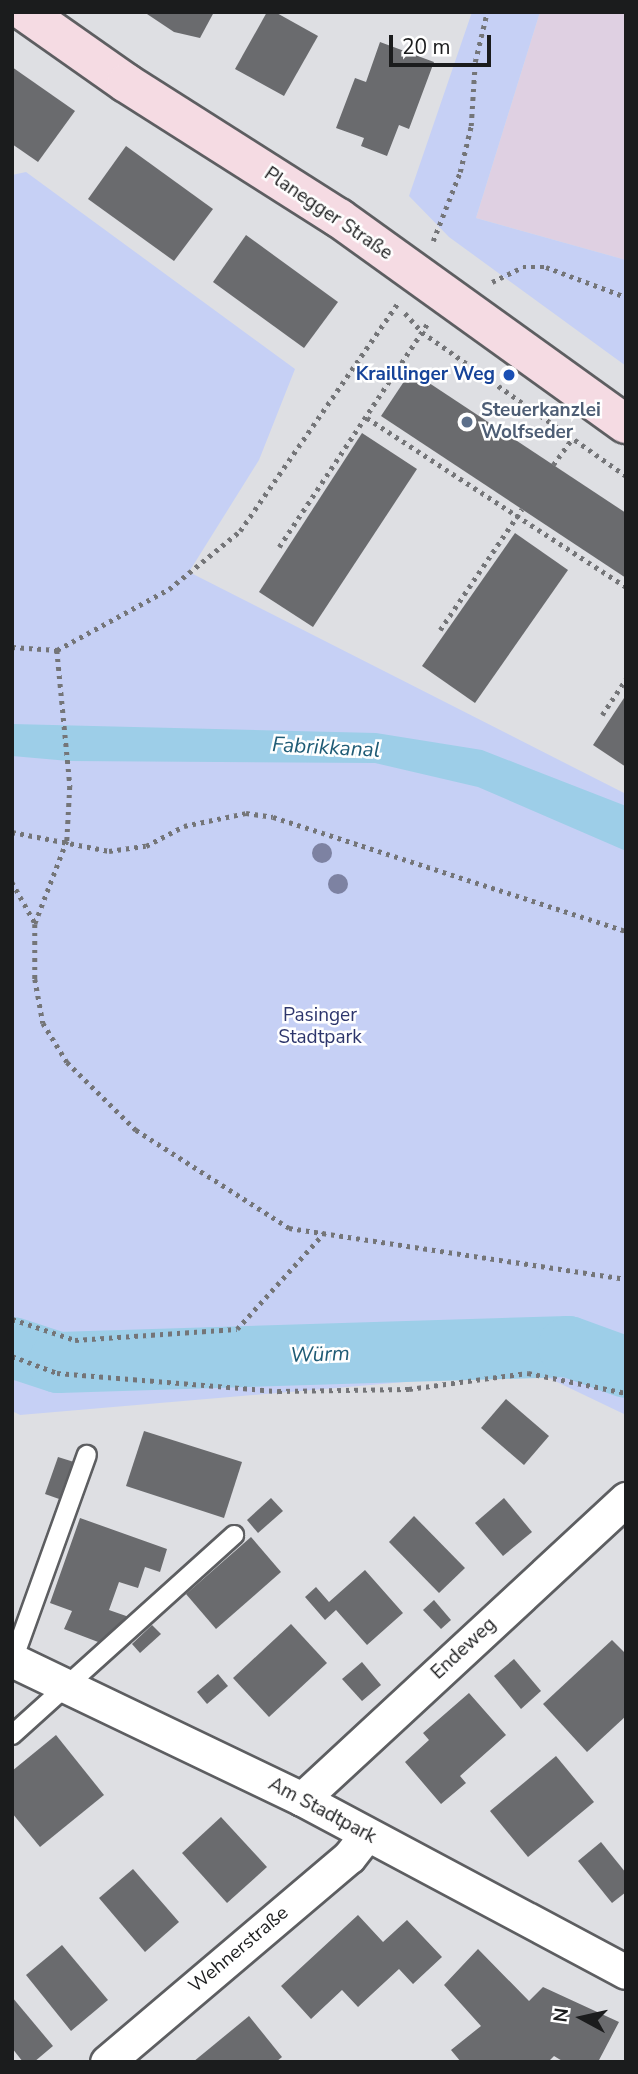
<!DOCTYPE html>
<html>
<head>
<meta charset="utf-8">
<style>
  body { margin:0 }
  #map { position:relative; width:638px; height:2074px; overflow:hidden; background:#dedfe3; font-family:"Nunito Sans",sans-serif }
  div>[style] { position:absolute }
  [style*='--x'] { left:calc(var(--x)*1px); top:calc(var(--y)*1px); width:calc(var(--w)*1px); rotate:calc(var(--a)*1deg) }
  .industrial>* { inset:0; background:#dfd0e2 }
  .green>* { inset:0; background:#c6d0f5 }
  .water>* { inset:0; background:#9dcee8 }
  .river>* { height:61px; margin:-30.5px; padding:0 30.5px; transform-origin:30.5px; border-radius:30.5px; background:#9dcee8 }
  .building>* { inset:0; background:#6a6b6e }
  .path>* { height:4.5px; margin-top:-2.25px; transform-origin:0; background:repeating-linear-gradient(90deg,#747578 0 3.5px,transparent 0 8.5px) }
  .roads { filter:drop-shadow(2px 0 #5d5e61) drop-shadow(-2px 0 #5d5e61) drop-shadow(0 2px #5d5e61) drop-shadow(0 -2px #5d5e61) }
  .service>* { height:18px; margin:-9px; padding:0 9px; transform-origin:9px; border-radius:9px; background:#fff }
  .minor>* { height:33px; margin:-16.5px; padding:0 16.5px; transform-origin:16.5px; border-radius:16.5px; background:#fff }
  .secondary>* { height:38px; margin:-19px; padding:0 19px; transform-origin:19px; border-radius:19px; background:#f5dbe3 }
  .trees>* { width:20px; height:20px; margin:-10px; border-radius:50%; background:#7d82a2 }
  .dots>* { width:19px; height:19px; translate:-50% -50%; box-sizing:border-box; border:4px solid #fff; border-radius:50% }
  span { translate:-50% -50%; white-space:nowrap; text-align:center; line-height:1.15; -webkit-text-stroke:5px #fff; paint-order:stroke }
  .street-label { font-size:19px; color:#1b1c1d }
  .transit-label { font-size:19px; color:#164399; font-weight:700 }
  .right { translate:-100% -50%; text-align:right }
  .service-label { font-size:19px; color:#4e5e75; font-weight:700 }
  .left { translate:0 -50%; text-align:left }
  .park-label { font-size:19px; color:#2d366c }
  .water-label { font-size:21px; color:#205c76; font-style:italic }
  .frame { position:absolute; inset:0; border:14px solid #1b1c1d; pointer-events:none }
  .north { position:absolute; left:547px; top:1983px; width:70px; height:70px; -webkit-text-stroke:5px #fff; paint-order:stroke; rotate:278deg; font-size:19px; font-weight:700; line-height:28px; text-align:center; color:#1b1c1d }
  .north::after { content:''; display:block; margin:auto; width:24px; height:32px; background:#1b1c1d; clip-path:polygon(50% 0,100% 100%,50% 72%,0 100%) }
  .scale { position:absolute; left:389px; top:35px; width:102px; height:32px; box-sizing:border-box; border:4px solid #1b1c1d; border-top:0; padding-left:9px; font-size:21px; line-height:24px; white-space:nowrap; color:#1b1c1d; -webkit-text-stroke:5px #fff; paint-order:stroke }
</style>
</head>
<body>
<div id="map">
  <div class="industrial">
    <i style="clip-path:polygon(540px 12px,626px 12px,626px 260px,476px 218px)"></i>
  </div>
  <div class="green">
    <i style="clip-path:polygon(472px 12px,540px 12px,476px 218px,626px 260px,626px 366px,449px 237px,409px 196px)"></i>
    <i style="clip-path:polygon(26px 172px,295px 369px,259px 460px,189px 572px,626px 794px,626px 1415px,534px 1371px,20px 1415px,12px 1411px,12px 175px)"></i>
  </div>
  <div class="water">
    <i style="clip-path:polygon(12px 724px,376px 733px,482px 750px,626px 806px,626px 851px,478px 787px,375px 763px,69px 761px,12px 756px)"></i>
  </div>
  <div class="river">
    <i style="--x:12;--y:1347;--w:48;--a:18.1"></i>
    <i style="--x:58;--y:1362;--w:510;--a:-1.8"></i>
    <i style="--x:568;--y:1346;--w:62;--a:19.9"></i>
  </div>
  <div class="building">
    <i style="clip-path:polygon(144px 12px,214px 12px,200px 38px,174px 32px)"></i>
    <i style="clip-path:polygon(267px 12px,275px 12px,318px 36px,284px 96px,235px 69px)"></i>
    <i style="clip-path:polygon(380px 42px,434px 62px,409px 129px,399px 125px,387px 156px,361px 146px,364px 138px,336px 128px,355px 78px,366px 82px)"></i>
    <i style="clip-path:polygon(12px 67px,75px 111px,38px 162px,12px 144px)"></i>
    <i style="clip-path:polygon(126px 146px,213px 209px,174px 261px,88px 199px)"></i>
    <i style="clip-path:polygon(246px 235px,338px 302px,304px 348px,213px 282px)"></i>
    <i style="clip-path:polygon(411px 371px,626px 513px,626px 578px,381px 416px)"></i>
    <i style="clip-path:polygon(362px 433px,417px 469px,313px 627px,259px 592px)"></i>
    <i style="clip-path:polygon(515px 533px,568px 570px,475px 703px,422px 666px)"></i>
    <i style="clip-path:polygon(626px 695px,626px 767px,593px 745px)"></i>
    <i style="clip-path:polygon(506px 1399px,549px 1436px,524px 1465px,481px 1428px)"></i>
    <i style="clip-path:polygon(144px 1431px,242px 1462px,224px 1518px,126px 1486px)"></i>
    <i style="clip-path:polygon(58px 1457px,74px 1462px,62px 1500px,45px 1494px)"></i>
    <i style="clip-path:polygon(271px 1498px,283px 1511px,258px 1533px,247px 1520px)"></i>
    <i style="clip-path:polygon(504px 1498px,532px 1532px,503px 1556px,475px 1523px)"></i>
    <i style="clip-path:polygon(414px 1516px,465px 1568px,439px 1593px,389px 1542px)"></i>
    <i style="clip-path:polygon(80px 1518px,167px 1549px,160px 1572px,145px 1567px,138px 1588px,119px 1582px,109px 1610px,129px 1617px,106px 1645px,64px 1629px,72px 1611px,50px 1603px)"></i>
    <i style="clip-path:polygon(251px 1537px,281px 1572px,216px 1629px,186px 1594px)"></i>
    <i style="clip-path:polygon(365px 1570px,403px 1613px,367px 1645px,336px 1610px,325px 1620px,305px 1597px,316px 1587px,329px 1602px)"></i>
    <i style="clip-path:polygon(434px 1600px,451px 1620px,441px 1629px,423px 1610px)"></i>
    <i style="clip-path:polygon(291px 1624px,327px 1663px,269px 1717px,233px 1678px)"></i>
    <i style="clip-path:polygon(152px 1625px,161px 1634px,140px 1653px,132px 1644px)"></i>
    <i style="clip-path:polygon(612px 1640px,626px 1654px,626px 1716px,587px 1752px,543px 1704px)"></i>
    <i style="clip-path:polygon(514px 1659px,541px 1691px,521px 1709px,494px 1676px)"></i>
    <i style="clip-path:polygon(362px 1662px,381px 1685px,362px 1701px,342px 1679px)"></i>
    <i style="clip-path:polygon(218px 1674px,228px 1686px,207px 1704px,197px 1692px)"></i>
    <i style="clip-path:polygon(469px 1693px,506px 1735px,460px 1776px,466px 1783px,441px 1804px,405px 1762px,429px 1740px,423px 1733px)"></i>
    <i style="clip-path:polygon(56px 1735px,104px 1795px,40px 1847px,12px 1813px,12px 1771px)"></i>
    <i style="clip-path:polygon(556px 1756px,594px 1802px,528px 1857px,490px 1811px)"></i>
    <i style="clip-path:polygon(221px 1817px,267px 1867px,227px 1903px,182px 1853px)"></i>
    <i style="clip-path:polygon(601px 1842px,626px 1873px,626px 1892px,612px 1903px,578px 1861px)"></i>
    <i style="clip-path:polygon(133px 1869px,179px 1922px,145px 1952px,99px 1898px)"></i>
    <i style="clip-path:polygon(358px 1915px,383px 1942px,407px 1920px,442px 1957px,413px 1984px,399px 1969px,358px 2007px,342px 1990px,311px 2019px,281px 1986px)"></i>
    <i style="clip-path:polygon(62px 1945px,108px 2000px,71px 2031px,26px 1975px)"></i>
    <i style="clip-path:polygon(478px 1949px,529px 2001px,543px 1987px,619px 2022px,598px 2062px,564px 2062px,554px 2056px,548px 2062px,461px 2062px,451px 2050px,481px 2026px,444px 1985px)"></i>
    <i style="clip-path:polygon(12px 1997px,53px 2046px,34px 2062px,23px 2062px,12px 2048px)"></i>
    <i style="clip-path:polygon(249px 2016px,282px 2057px,276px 2062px,193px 2062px)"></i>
  </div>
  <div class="path">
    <i style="--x:433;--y:241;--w:74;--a:-68.6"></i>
    <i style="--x:460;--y:172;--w:47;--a:-76.6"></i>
    <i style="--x:471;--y:126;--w:64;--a:-86.4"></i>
    <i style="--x:475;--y:62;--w:51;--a:-76.5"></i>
    <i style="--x:492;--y:282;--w:34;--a:-26"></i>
    <i style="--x:523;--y:267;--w:23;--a:0"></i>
    <i style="--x:546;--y:267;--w:85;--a:20.6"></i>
    <i style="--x:405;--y:313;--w:25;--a:48"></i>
    <i style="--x:422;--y:332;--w:250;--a:35.2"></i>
    <i style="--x:367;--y:418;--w:309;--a:33.1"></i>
    <i style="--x:553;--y:465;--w:32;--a:-54"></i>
    <i style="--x:279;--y:547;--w:269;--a:-56.4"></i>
    <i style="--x:440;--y:630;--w:146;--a:-55.9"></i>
    <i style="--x:12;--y:647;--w:45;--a:3.8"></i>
    <i style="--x:57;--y:650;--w:137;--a:84.5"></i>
    <i style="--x:70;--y:786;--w:55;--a:93.1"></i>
    <i style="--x:67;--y:841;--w:89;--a:111.1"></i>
    <i style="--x:35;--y:924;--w:55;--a:90"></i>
    <i style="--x:35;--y:979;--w:45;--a:79.7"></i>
    <i style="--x:43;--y:1023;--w:46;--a:58.4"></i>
    <i style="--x:67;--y:1062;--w:97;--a:44.6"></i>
    <i style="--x:136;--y:1130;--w:182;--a:32.6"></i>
    <i style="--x:289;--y:1228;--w:341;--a:8.6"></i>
    <i style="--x:57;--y:650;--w:128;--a:-28.6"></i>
    <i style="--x:169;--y:589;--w:92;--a:-39.2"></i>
    <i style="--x:240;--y:531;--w:276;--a:-55.3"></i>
    <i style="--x:602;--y:715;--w:43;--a:-56.3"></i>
    <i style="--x:12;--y:832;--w:99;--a:11.1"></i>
    <i style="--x:109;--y:851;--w:37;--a:-8"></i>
    <i style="--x:146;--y:846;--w:43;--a:-27.8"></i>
    <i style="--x:184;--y:826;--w:63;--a:-11.8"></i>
    <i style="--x:246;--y:813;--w:27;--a:8"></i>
    <i style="--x:273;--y:817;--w:371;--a:17.9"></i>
    <i style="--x:12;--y:882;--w:47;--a:60.7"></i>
    <i style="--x:12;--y:1319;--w:66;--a:18.4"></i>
    <i style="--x:75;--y:1340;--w:162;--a:-3.9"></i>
    <i style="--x:237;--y:1329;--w:132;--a:-47.8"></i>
    <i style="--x:12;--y:1356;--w:48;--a:20.7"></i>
    <i style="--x:57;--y:1373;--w:222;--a:4.7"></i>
    <i style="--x:278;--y:1391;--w:131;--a:-0.9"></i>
    <i style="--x:409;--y:1389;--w:120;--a:-7.7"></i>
    <i style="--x:528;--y:1373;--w:100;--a:11.5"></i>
  </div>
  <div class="roads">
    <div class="service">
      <i style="--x:13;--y:1660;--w:218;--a:-70.2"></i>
      <i style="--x:12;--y:1735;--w:299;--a:-42"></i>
    </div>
    <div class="minor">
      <i style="--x:12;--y:1660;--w:322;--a:25.6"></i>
      <i style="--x:302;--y:1799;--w:367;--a:28.1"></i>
      <i style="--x:302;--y:1799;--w:442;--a:-42.8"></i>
      <i style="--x:107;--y:2062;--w:317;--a:-40.3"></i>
      <i style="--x:349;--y:1857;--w:28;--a:-52"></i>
    </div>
    <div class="secondary">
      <i style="--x:25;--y:12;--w:123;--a:35.1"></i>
      <i style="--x:126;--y:83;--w:252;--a:32.4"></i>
      <i style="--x:339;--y:218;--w:353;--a:35.7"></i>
    </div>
  </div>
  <div class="trees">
    <i style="left:322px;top:853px"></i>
    <i style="left:338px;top:884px"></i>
  </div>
  <div class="dots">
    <i style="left:509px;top:375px;background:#1a4fb4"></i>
    <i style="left:467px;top:422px;background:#5c6f8a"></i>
  </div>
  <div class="street-label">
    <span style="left:328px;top:214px;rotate:34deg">Planegger Straße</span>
    <span style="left:464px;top:1649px;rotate:-43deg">Endeweg</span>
    <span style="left:322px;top:1811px;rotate:28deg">Am Stadtpark</span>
    <span style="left:239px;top:1950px;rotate:-40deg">Wehnerstraße</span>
  </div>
  <div class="transit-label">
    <span class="right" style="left:495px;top:375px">Kraillinger Weg</span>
  </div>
  <div class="service-label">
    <span class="left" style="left:481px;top:422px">Steuerkanzlei<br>Wolfseder</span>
  </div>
  <div class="park-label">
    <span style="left:320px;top:1027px">Pasinger<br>Stadtpark</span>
  </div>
  <div class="water-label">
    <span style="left:326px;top:747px;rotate:3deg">Fabrikkanal</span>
    <span style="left:320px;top:1354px;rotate:-2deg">Würm</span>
  </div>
  <div class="frame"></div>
  <div class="north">N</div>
  <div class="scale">20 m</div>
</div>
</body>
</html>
